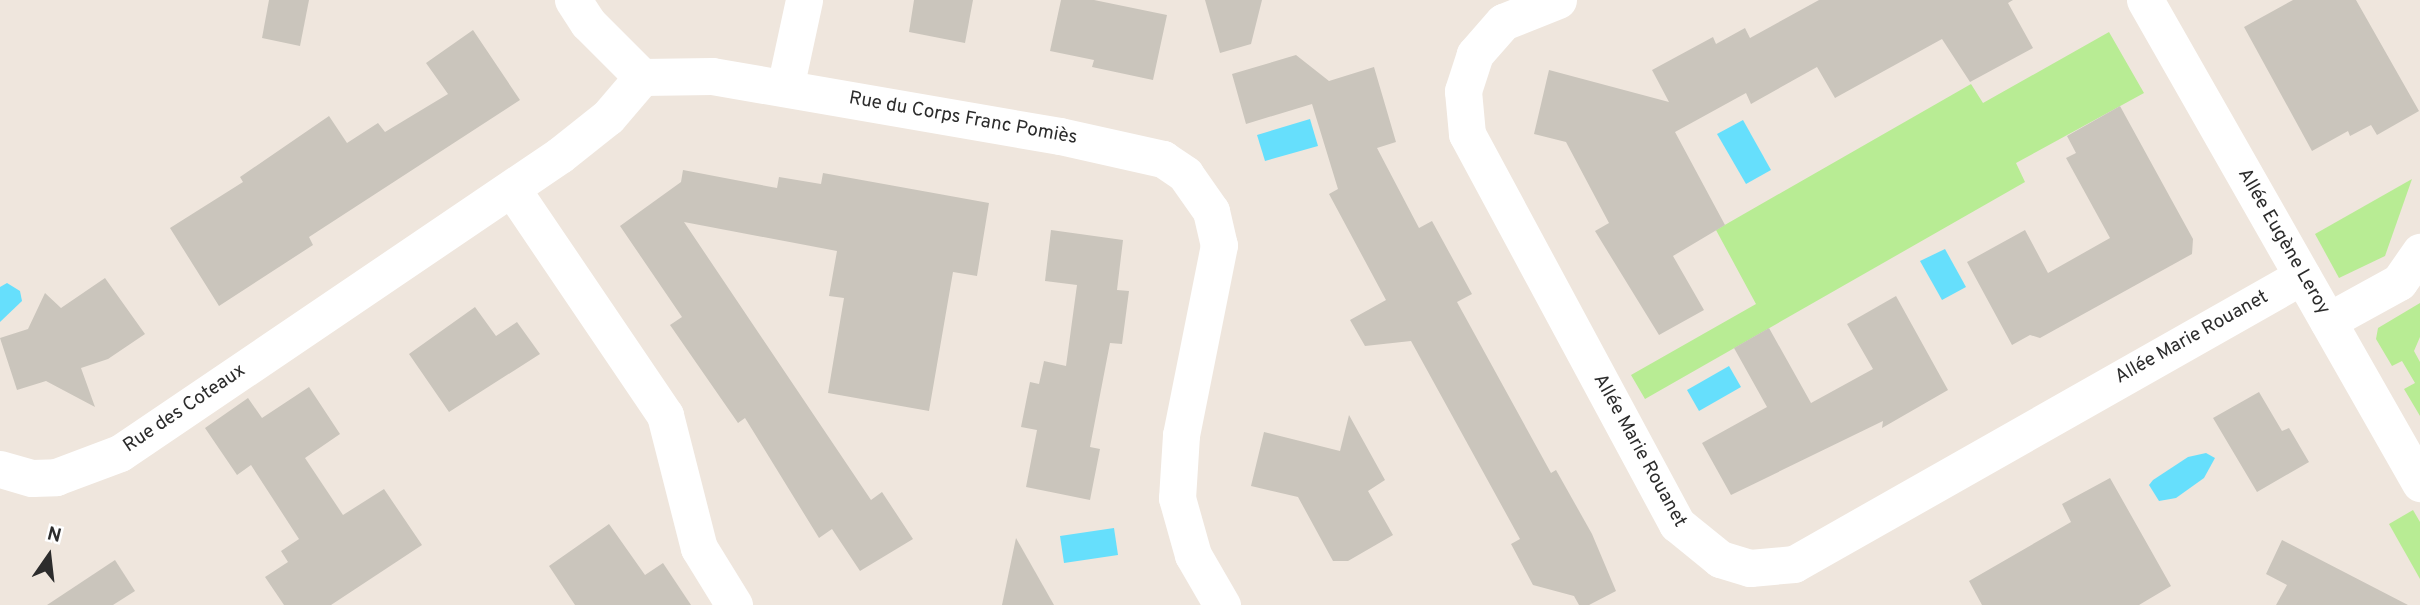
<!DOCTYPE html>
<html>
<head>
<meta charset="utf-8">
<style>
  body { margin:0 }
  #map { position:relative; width:2420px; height:605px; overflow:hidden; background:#efe6dd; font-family:Overpass,sans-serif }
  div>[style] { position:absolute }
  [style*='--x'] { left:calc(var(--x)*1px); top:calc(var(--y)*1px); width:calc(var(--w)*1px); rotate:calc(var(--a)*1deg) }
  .green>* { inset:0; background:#b8ec94 }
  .water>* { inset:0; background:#66dffc }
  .building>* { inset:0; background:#cac5bc }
  .street>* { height:37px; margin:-18.5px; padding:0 18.5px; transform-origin:18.5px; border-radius:18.5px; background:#fff }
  span { translate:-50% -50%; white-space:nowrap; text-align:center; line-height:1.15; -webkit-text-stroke:5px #fff; paint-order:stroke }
  .street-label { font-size:19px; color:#2c2c2c }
  .north { position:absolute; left:14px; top:521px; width:70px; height:70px; -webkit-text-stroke:5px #fff; paint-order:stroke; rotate:14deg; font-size:19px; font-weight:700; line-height:28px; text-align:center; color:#2c2c2c }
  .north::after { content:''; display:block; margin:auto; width:24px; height:32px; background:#2c2c2c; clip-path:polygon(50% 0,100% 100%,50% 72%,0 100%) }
</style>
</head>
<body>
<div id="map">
  <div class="green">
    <i style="clip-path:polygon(2109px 32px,2144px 93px,2016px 163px,2025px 182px,1645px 399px,1631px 375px,1756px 304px,1716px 230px,1971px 84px,1983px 103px)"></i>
    <i style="clip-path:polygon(2412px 179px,2385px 256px,2339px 278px,2315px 234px)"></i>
    <i style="clip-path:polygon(2420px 303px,2420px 337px,2414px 351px,2420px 362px,2420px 416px,2404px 389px,2415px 383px,2402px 361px,2392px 366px,2376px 339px,2378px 328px)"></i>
    <i style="clip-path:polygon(2413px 510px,2420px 522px,2420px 579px,2389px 524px)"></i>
  </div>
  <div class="water">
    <i style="clip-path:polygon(1310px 119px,1318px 146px,1265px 161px,1257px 135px)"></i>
    <i style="clip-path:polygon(1743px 120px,1771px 170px,1746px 184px,1717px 134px)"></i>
    <i style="clip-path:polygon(1945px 249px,1966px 287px,1942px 300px,1920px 261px)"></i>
    <i style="clip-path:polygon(7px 283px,20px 291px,22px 301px,0 322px,0 287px)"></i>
    <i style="clip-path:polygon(1729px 366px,1741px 387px,1699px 411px,1687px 390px)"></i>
    <i style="clip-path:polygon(2206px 453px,2215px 458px,2204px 478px,2176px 498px,2159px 501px,2149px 485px,2153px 480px,2188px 457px)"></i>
    <i style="clip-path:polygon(1114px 528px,1118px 555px,1064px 563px,1060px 536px)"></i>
  </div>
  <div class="building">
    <i style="clip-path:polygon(269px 0,309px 0,300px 46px,262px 38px)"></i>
    <i style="clip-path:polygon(914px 0,973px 0,965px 43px,909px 32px)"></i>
    <i style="clip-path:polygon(1061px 0,1094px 0,1167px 15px,1153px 80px,1092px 67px,1094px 60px,1050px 51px)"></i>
    <i style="clip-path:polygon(1205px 0,1262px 0,1251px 44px,1220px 53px)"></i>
    <i style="clip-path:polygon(1819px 0,2013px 0,2008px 3px,2033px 48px,1970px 82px,1942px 39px,1835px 98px,1817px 67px,1751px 104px,1746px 93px,1675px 132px,1725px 225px,1673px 256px,1704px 310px,1659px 335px,1595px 231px,1609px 223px,1566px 142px,1534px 134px,1549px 70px,1669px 102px,1652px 70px,1713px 37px,1716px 44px,1745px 28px,1750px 38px)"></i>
    <i style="clip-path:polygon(2293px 0,2356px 0,2419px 111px,2377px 135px,2371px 125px,2350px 136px,2348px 131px,2312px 151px,2244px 27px)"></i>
    <i style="clip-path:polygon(473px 30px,520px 100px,309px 237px,313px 245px,219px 306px,170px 228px,243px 182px,240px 177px,329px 116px,347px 143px,378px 123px,385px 132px,448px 94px,426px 63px)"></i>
    <i style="clip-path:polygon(1296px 55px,1329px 81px,1374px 67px,1396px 142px,1377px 148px,1419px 228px,1432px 221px,1472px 294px,1457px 302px,1551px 473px,1556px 470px,1592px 534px,1616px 591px,1589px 605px,1579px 605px,1574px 596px,1533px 585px,1511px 544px,1520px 539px,1411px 341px,1365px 346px,1350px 320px,1386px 300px,1329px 194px,1338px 189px,1312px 104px,1246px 124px,1232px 74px)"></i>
    <i style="clip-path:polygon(2120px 106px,2193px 239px,2192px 254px,2040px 338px,2030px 335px,2012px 345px,1967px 262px,2025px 230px,2048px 273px,2110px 238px,2066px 158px,2076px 153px,2067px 136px)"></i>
    <i style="clip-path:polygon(683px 170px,777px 188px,779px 177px,821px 184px,823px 173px,989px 203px,977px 276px,953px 272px,929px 411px,828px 393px,844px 298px,829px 296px,837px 251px,684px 222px,871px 500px,882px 492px,913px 539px,860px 571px,832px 529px,819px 538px,745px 418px,738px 423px,670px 325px,682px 317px,620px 226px,681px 182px)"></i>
    <i style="clip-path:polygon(1051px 230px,1123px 240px,1117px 290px,1129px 291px,1122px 344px,1110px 343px,1090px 447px,1100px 449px,1090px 500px,1026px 487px,1037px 430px,1021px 427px,1030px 382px,1039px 384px,1044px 361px,1066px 366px,1077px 285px,1045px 281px)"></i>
    <i style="clip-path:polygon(105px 278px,145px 334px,108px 359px,81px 368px,95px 407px,46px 381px,17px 390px,0 338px,28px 329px,45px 293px,61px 308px)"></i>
    <i style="clip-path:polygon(1896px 296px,1948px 390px,1882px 428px,1883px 421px,1731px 495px,1702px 443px,1767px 407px,1734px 348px,1769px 328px,1811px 403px,1873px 369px,1847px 324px)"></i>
    <i style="clip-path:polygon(475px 307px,496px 336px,517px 322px,540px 354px,449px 412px,409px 354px)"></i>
    <i style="clip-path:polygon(309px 387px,340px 434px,305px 458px,343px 515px,384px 489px,422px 545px,331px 605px,284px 605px,265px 577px,288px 562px,281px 551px,299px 539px,251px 465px,237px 475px,205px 428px,248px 398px,262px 418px)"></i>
    <i style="clip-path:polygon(2259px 392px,2282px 431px,2289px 428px,2309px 462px,2257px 492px,2213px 418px)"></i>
    <i style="clip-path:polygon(1349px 415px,1385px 480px,1368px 491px,1393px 535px,1348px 561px,1333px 561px,1298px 497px,1251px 486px,1264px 432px,1340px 451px)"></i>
    <i style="clip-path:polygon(2110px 478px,2171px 586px,2139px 605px,1982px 605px,1969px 581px,2071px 522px,2062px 504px)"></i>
    <i style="clip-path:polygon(609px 524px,645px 575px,663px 563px,691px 605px,575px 605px,549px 566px)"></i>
    <i style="clip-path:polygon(1016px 538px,1054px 605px,1002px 605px)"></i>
    <i style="clip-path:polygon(2282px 540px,2408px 605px,2276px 605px,2287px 585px,2266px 574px)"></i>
    <i style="clip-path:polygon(115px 560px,135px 591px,113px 605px,47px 605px)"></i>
  </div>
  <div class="street">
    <i style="--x:573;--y:0;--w:27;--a:57"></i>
    <i style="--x:588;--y:23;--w:76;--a:45"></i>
    <i style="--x:1558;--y:0;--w:59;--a:158.2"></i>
    <i style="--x:1503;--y:22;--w:43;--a:131.2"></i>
    <i style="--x:1475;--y:54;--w:39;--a:108"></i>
    <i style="--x:1463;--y:91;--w:43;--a:84.7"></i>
    <i style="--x:1467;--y:134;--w:443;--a:61.7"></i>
    <i style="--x:1677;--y:524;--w:55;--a:39.1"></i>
    <i style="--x:1720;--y:559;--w:31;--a:17"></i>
    <i style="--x:1750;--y:568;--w:44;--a:-5.2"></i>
    <i style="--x:1794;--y:564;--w:584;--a:-29.55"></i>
    <i style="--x:2145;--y:0;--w:556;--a:60.34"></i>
    <i style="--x:785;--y:88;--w:90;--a:-77.8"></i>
    <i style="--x:512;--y:189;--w:273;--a:55.9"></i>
    <i style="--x:665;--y:415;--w:137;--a:75.7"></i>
    <i style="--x:699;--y:548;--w:67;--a:58.4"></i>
    <i style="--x:2328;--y:321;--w:81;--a:-28.8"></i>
    <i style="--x:2399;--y:282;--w:37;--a:-55"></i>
    <i style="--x:0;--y:469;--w:33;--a:16"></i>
    <i style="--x:32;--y:478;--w:24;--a:-2"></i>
    <i style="--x:56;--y:477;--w:68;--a:-20.6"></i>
    <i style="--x:120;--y:453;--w:531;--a:-34.11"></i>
    <i style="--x:560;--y:155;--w:61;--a:-38.4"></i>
    <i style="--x:608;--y:117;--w:52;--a:-49.6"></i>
    <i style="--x:642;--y:77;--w:70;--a:-0.8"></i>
    <i style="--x:712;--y:76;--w:353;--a:9.8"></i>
    <i style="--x:1060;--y:136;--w:106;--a:12.6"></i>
    <i style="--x:1163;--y:159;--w:27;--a:34"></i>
    <i style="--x:1185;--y:174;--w:45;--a:54.9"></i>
    <i style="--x:1211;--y:211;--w:35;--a:77"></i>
    <i style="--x:1219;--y:245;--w:194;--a:101.3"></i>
    <i style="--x:1181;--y:435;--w:63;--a:93.6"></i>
    <i style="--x:1177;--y:498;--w:59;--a:74.3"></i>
    <i style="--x:1193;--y:555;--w:58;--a:59.9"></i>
  </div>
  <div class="street-label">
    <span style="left:963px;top:119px;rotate:10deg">Rue du Corps Franc Pomiès</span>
    <span style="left:2283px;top:242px;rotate:60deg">Allée Eugène Leroy</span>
    <span style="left:2192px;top:338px;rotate:-29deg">Allée Marie Rouanet</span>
    <span style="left:185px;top:409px;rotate:-34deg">Rue des Coteaux</span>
    <span style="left:1639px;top:451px;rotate:61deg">Allée Marie Rouanet</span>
  </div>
  <div class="north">N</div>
</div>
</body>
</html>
